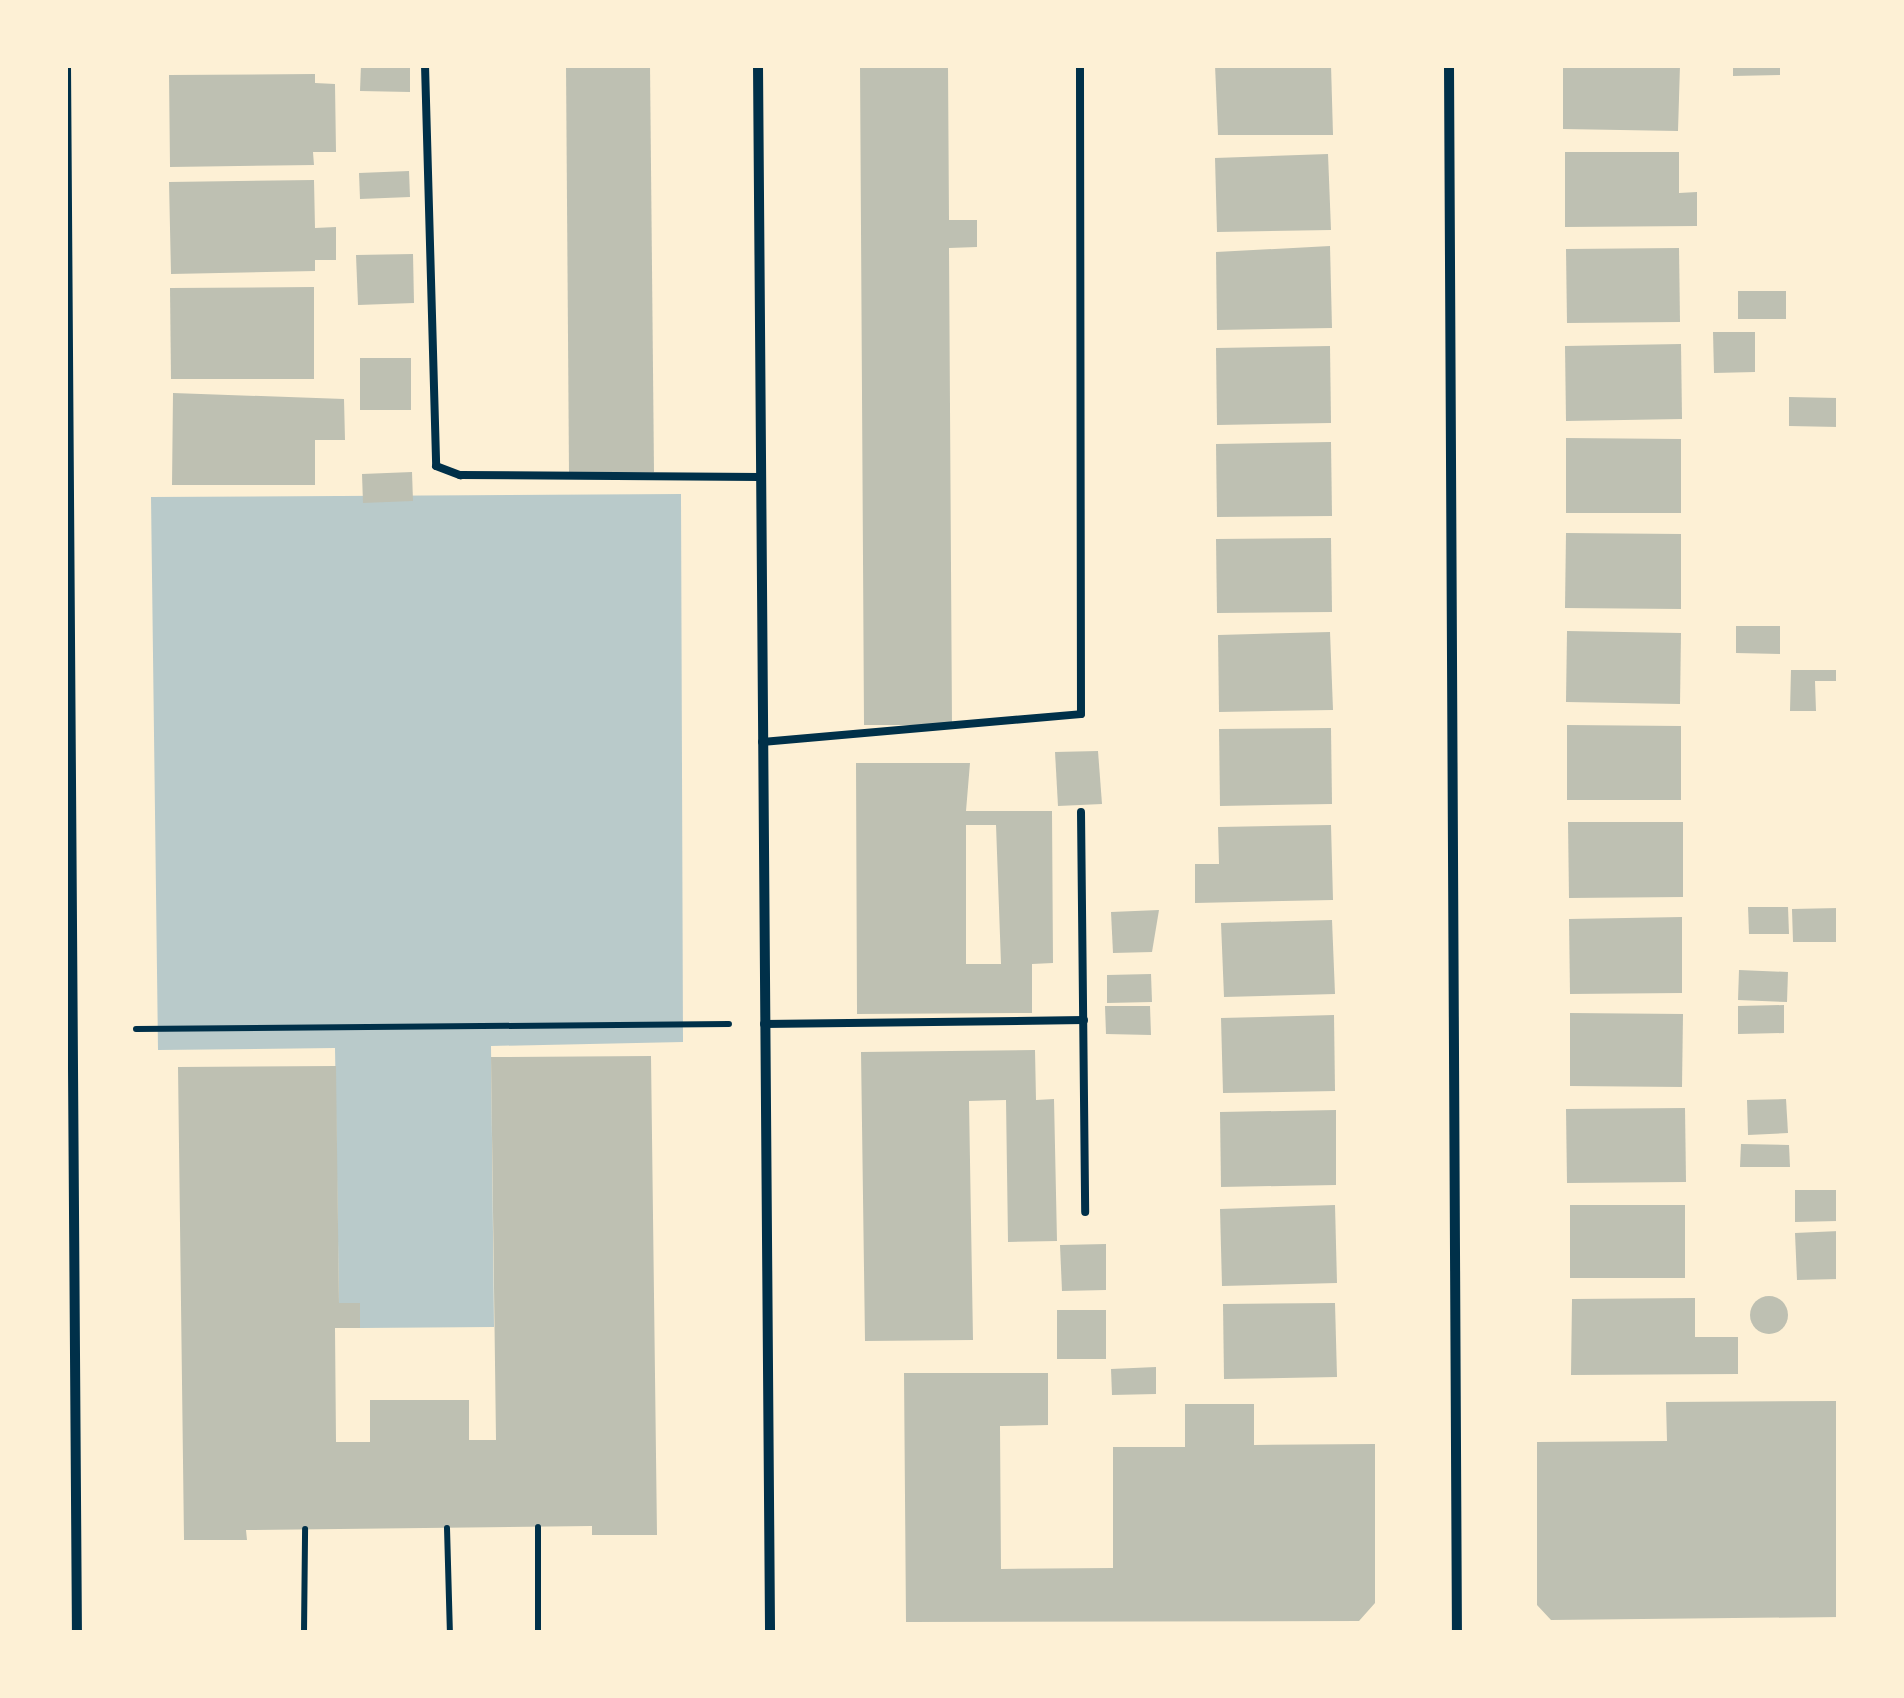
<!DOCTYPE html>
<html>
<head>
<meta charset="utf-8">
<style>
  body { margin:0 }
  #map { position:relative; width:1904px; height:1698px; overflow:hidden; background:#fdf0d5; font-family:Signika,sans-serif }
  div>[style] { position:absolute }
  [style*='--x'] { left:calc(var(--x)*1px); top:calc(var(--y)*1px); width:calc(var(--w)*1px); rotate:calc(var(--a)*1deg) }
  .green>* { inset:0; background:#b9caca }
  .building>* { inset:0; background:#bec0b2 }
  .round { border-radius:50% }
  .path>* { height:6px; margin:-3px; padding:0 3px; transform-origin:3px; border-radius:3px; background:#003049 }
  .service>* { height:8px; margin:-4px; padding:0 4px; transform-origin:4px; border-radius:4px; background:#003049 }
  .minor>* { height:10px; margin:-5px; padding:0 5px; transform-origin:5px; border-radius:5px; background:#003049 }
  span { translate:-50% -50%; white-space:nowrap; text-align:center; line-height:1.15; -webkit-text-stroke:10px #fdf0d5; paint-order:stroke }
  .frame { position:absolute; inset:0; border:68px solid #fdf0d5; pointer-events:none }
</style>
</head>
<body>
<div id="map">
  <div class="green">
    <i style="clip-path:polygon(681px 494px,683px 1042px,491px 1046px,494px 1327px,360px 1328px,360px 1303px,339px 1303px,335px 1048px,158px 1050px,151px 497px)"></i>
  </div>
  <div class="building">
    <i style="clip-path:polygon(361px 65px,410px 65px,410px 92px,360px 91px)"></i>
    <i style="clip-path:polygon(566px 65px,650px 65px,654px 472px,569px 473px)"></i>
    <i style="clip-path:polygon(860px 65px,948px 65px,949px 220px,977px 220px,977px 247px,949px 248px,952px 725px,864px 725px)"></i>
    <i style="clip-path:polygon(1215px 65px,1331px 65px,1333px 135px,1218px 135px)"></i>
    <i style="clip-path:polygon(1563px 65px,1680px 65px,1678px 131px,1563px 129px)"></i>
    <i style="clip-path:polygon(1733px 65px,1780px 65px,1780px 75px,1733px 76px)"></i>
    <i style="clip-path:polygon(315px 74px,315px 83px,335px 84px,336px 152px,313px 152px,314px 165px,170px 167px,169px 75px)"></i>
    <i style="clip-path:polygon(1565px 152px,1679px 152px,1679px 193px,1697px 192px,1697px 226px,1565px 227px)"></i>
    <i style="clip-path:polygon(1328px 154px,1331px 230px,1217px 232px,1215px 158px)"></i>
    <i style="clip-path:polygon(409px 171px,410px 197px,360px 199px,359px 173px)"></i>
    <i style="clip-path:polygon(314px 180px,315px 228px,336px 227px,336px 260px,315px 260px,315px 271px,171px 274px,169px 182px)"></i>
    <i style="clip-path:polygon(1330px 246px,1332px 328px,1217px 330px,1216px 252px)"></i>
    <i style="clip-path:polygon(1679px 248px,1680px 322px,1567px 323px,1566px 249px)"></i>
    <i style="clip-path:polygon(413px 254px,414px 303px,358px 305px,356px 255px)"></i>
    <i style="clip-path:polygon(314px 287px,314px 379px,171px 379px,170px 288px)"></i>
    <i style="clip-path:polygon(1738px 291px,1786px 291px,1786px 319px,1738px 319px)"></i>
    <i style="clip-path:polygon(1713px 332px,1755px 332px,1755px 372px,1714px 373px)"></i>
    <i style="clip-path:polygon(1681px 344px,1682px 419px,1566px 421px,1565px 346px)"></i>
    <i style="clip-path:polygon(1330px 346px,1331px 423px,1217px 425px,1216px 348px)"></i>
    <i style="clip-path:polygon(360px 358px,411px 358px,411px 410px,360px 410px)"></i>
    <i style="clip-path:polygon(173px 393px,344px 399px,345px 440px,315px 440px,315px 485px,172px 485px)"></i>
    <i style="clip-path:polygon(1789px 397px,1838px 398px,1838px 427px,1789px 426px)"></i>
    <i style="clip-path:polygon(1566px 438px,1681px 439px,1681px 513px,1566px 513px)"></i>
    <i style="clip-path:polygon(1331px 442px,1332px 516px,1217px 517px,1216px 444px)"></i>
    <i style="clip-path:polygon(412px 472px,413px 501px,363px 503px,362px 474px)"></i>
    <i style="clip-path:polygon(1566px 533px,1681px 534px,1681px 609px,1565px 608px)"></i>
    <i style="clip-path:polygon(1331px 538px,1332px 612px,1217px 613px,1216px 539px)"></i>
    <i style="clip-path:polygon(1736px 626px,1780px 626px,1780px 654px,1736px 653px)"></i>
    <i style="clip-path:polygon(1567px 631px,1681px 633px,1680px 704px,1566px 702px)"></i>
    <i style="clip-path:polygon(1330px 632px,1333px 710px,1219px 712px,1218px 635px)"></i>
    <i style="clip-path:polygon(1791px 670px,1836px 670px,1837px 681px,1815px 681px,1816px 711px,1790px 711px)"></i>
    <i style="clip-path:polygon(1567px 725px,1681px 726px,1681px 800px,1567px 800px)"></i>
    <i style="clip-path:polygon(1331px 728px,1332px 804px,1220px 806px,1219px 729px)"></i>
    <i style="clip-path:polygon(1098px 751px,1102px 804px,1058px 806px,1055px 752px)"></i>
    <i style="clip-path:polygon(evenodd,856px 763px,970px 763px,966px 811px,1052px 811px,1053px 963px,1032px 964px,1032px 1013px,857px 1014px,856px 763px,966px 825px,996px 825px,1001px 964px,966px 964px,966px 825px)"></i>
    <i style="clip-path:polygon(1568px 822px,1683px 822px,1683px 897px,1569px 898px)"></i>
    <i style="clip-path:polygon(1331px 825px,1333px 900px,1195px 903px,1195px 864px,1219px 864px,1218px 827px)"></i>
    <i style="clip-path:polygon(1748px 907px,1788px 907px,1789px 934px,1749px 934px)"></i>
    <i style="clip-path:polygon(1839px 908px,1839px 942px,1793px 942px,1792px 909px)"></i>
    <i style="clip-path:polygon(1159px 910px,1152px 952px,1113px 953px,1111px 912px)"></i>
    <i style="clip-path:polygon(1682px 917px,1682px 993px,1570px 994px,1569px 919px)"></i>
    <i style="clip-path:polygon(1332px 920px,1335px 994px,1224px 997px,1221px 923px)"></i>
    <i style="clip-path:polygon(1739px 970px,1788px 972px,1787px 1002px,1738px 1000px)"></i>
    <i style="clip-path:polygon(1151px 974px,1152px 1002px,1107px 1003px,1107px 975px)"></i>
    <i style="clip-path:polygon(1784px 1005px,1784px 1033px,1738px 1034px,1738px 1006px)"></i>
    <i style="clip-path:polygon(1105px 1006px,1150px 1006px,1151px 1035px,1106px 1034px)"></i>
    <i style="clip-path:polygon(1570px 1013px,1683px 1014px,1682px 1087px,1570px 1086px)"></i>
    <i style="clip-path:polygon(1334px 1015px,1335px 1091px,1223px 1093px,1221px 1018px)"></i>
    <i style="clip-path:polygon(1035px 1050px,1036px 1100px,1054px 1099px,1057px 1241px,1008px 1242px,1006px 1100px,969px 1101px,973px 1340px,865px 1341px,861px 1052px)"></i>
    <i style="clip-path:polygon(651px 1056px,657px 1535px,592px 1535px,592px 1526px,246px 1530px,247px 1540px,184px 1540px,178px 1067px,336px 1066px,339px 1303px,360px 1303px,360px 1328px,335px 1328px,336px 1442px,370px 1442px,370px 1400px,469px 1400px,469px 1440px,496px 1440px,491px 1057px)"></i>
    <i style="clip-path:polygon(1786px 1099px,1788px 1133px,1748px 1135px,1747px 1100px)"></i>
    <i style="clip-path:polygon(1685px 1108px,1686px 1182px,1567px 1183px,1566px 1109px)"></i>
    <i style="clip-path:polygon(1336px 1110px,1336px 1185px,1221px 1187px,1220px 1112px)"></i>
    <i style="clip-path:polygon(1741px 1144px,1789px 1145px,1790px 1167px,1740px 1167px)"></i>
    <i style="clip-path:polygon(1795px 1190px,1837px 1190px,1837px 1221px,1795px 1222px)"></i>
    <i style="clip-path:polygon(1335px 1205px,1337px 1283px,1222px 1286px,1220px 1209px)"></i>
    <i style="clip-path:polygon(1570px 1205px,1685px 1205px,1685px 1278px,1570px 1278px)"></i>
    <i style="clip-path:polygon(1839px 1231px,1839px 1279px,1797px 1280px,1795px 1233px)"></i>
    <i style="clip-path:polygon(1106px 1244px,1106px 1290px,1062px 1291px,1060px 1245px)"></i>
    <i class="round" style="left:1750px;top:1296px;width:38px;height:38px"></i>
    <i style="clip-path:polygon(1695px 1298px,1695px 1337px,1738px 1337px,1738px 1374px,1571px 1375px,1572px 1299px)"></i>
    <i style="clip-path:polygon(1335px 1303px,1337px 1377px,1224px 1379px,1223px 1304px)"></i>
    <i style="clip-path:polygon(1057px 1310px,1106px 1310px,1106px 1359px,1057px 1359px)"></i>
    <i style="clip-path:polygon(1156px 1367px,1156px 1394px,1112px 1395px,1111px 1369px)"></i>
    <i style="clip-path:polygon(904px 1373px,1048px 1373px,1048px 1425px,1000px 1426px,1001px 1569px,1113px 1568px,1113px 1447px,1185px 1447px,1185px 1404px,1254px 1404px,1254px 1445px,1375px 1444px,1375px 1603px,1359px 1621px,906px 1622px)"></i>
    <i style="clip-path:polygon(1839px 1401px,1839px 1617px,1551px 1620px,1537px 1605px,1537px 1442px,1667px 1441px,1666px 1402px)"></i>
  </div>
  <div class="path">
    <i style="--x:136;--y:1029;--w:593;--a:-0.48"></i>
    <i style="--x:538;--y:1527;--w:106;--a:90"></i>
    <i style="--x:447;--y:1528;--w:105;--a:88.4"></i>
    <i style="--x:304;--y:1633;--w:104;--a:-89.4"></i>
  </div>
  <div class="service">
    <i style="--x:425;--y:65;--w:401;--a:88.4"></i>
    <i style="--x:436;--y:466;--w:26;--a:21"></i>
    <i style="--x:460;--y:475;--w:300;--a:0.4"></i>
    <i style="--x:762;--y:742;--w:320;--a:-5"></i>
    <i style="--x:1081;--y:714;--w:649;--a:-90.09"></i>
    <i style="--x:1081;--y:812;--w:400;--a:89.4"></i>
    <i style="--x:764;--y:1024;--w:320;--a:-0.7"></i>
  </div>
  <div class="minor">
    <i style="--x:66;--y:65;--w:1568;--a:89.6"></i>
    <i style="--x:758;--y:65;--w:1568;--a:89.56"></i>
    <i style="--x:1449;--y:65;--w:1568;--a:89.71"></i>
  </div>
  <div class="frame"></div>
</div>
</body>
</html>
